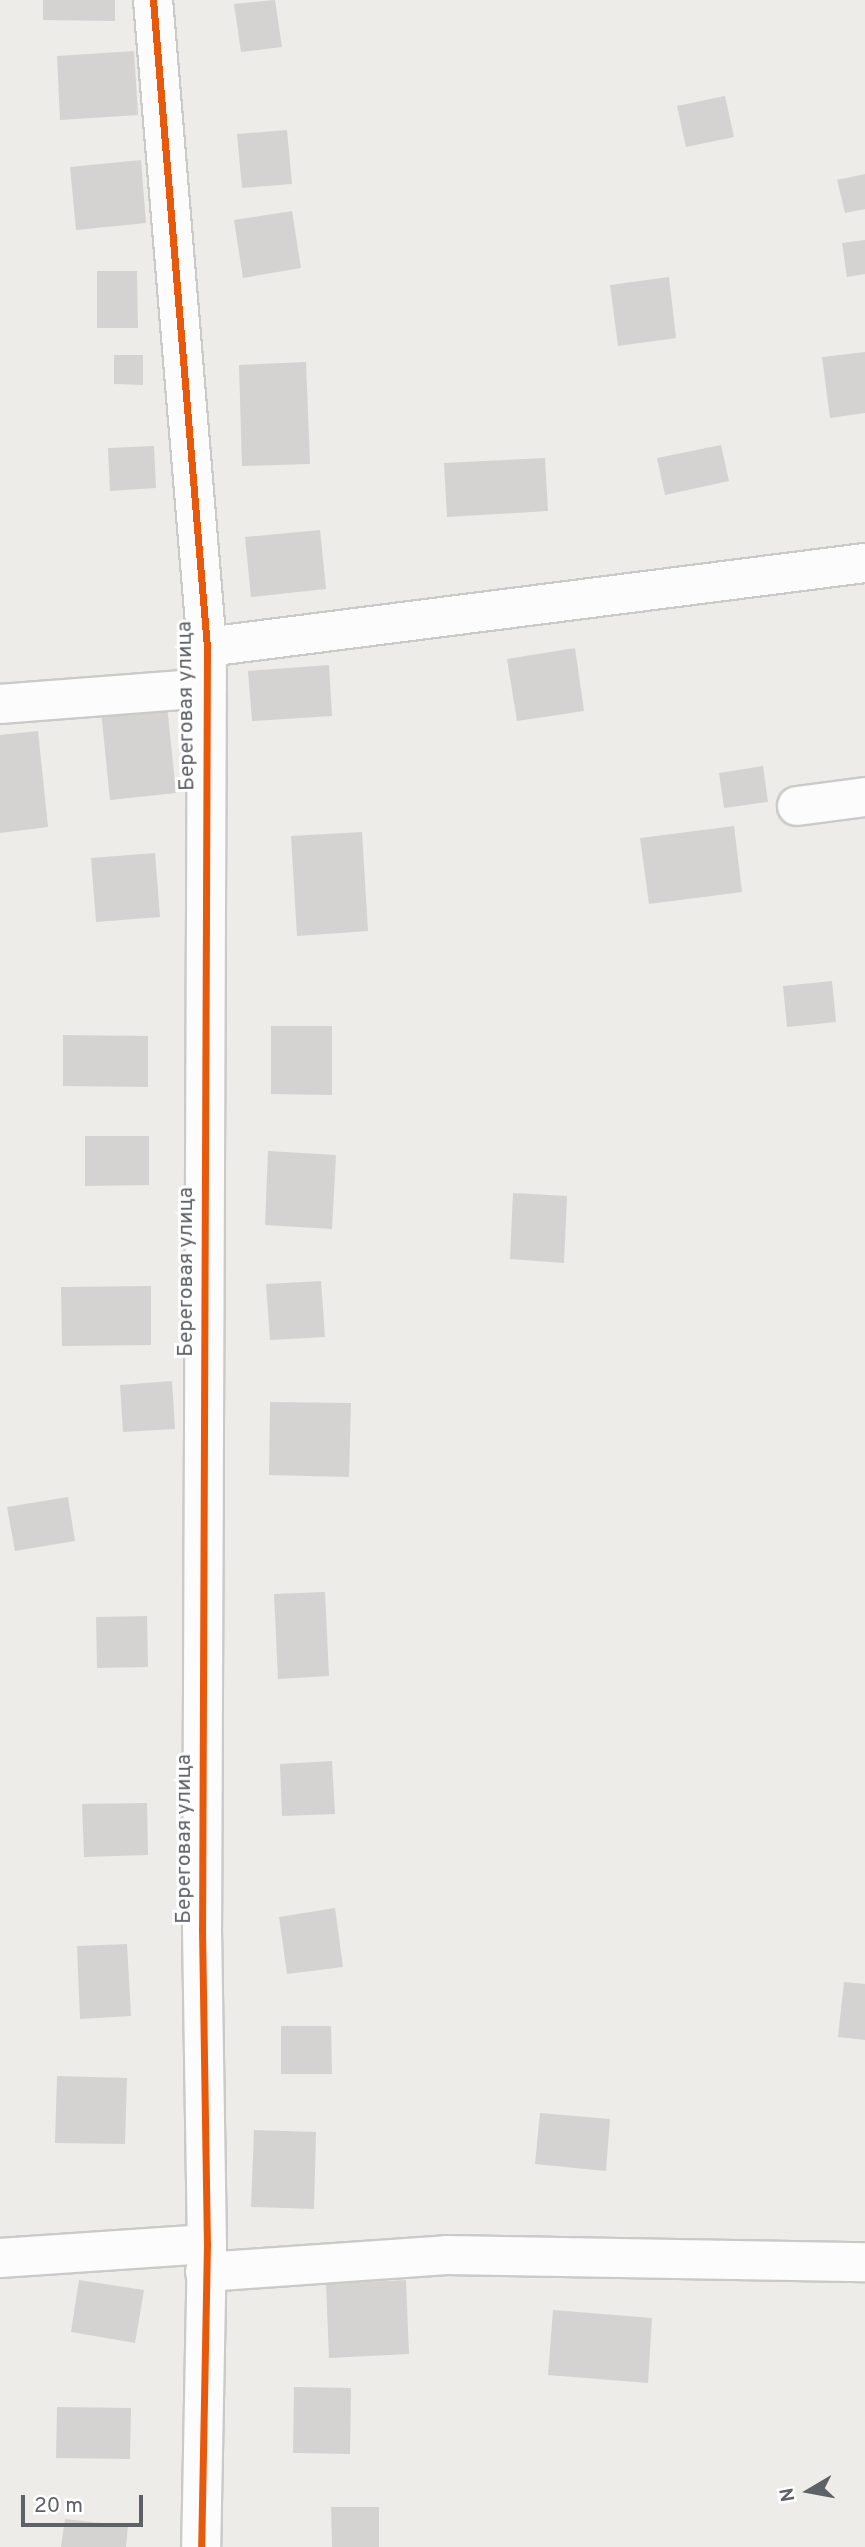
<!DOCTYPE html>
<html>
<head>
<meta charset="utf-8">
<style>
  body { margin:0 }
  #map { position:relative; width:865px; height:2547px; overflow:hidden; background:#edece8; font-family:Overpass,sans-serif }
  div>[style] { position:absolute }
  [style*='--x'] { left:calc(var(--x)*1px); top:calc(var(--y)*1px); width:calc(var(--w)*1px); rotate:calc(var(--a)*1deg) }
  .building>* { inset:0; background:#d4d3d1 }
  .roads { filter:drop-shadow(2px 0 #cacac9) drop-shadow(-2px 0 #cacac9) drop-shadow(0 2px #cacac9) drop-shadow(0 -2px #cacac9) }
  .street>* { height:38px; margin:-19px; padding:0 19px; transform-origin:19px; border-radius:19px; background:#fcfcfc }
  .cycleway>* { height:7px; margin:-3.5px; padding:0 3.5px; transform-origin:3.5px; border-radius:3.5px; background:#e8590c }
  span { translate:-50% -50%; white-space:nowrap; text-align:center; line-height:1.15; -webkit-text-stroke:6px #fff; paint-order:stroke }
  .street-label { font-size:21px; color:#5e6165 }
  .north { position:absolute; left:774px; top:2456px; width:70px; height:70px; -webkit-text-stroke:5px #fff; paint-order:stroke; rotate:260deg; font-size:19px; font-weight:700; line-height:28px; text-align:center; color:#5e6165 }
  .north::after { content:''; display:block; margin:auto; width:24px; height:32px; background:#5e6165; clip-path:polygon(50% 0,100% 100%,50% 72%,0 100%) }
  .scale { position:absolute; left:21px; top:2495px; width:122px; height:32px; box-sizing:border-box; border:4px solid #5e6165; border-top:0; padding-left:9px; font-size:21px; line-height:24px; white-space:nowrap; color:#5e6165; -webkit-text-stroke:5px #fff; paint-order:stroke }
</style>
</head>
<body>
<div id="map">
  <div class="building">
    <i style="clip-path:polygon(43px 0,115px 0,115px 21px,43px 20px)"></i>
    <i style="clip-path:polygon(275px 0,282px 47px,241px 52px,234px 4px)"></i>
    <i style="clip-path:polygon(134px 51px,138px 115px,60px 120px,57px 56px)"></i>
    <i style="clip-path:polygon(725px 96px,734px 137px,686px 147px,677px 106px)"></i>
    <i style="clip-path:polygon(287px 130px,292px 184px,242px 188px,237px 134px)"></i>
    <i style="clip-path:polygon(141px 160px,146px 223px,76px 230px,70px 167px)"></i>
    <i style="clip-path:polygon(865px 174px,865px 209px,845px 213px,837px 180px)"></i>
    <i style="clip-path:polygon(292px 211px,301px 268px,243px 278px,234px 220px)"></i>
    <i style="clip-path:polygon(865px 240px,865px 274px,847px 277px,842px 243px)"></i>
    <i style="clip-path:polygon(97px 271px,137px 271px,138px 328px,97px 328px)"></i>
    <i style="clip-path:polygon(669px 277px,676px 338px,618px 346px,610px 285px)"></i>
    <i style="clip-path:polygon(865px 352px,865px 413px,830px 418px,822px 357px)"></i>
    <i style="clip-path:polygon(114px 355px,143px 355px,143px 385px,114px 384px)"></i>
    <i style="clip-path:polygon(306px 362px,310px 464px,242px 466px,239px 365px)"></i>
    <i style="clip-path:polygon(721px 445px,729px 481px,665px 495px,657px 458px)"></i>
    <i style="clip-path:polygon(154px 446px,156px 488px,110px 491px,108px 448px)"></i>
    <i style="clip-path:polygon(545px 458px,548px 511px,447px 517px,444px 463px)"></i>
    <i style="clip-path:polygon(320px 530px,326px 589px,251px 597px,245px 537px)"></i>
    <i style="clip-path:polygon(575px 648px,584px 711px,517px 721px,507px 659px)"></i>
    <i style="clip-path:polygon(329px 665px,332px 716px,252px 721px,248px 671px)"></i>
    <i style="clip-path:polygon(167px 705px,176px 793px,110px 800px,101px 711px)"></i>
    <i style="clip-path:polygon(38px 731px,48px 827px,0 833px,0 735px)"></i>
    <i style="clip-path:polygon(763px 766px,768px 802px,724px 808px,719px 773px)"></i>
    <i style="clip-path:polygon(734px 826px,742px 892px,649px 904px,640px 838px)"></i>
    <i style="clip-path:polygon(362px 832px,368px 931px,297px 936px,291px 836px)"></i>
    <i style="clip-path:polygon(155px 853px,160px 917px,96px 922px,91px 858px)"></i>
    <i style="clip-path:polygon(832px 981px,836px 1022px,787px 1027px,783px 986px)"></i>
    <i style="clip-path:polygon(271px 1026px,332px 1026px,332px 1095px,271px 1094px)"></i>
    <i style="clip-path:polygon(63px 1035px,148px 1036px,148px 1087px,63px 1086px)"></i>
    <i style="clip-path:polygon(85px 1136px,149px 1136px,149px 1185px,85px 1186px)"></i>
    <i style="clip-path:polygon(268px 1151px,336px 1155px,332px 1229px,265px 1225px)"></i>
    <i style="clip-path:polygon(513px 1193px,567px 1196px,564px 1263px,510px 1259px)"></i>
    <i style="clip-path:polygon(321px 1281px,325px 1337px,270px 1340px,266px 1284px)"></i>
    <i style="clip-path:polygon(151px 1286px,151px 1345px,62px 1346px,61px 1287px)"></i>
    <i style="clip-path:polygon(172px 1381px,175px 1429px,123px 1432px,120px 1385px)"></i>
    <i style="clip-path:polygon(270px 1402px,351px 1403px,349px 1477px,269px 1475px)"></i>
    <i style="clip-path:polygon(68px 1497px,75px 1541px,15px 1551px,7px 1507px)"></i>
    <i style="clip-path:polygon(325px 1592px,329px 1676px,278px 1679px,274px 1594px)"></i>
    <i style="clip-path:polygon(147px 1616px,148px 1667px,97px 1668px,96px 1617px)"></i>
    <i style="clip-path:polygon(332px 1761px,335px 1814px,282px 1816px,280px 1764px)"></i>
    <i style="clip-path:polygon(147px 1803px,148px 1855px,84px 1857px,82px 1804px)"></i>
    <i style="clip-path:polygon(335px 1908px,343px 1967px,287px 1974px,279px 1917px)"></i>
    <i style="clip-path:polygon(127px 1944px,131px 2016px,80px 2019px,77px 1946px)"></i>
    <i style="clip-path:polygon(844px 1982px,865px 1984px,865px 2040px,838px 2037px)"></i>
    <i style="clip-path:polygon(281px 2026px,331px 2026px,332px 2074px,281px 2074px)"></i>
    <i style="clip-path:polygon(57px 2076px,127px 2078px,125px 2144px,55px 2143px)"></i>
    <i style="clip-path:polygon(540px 2113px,610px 2119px,606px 2171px,535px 2164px)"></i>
    <i style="clip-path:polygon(254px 2130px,316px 2132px,314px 2209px,251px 2207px)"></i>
    <i style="clip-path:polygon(79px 2280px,144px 2290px,135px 2343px,71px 2332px)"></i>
    <i style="clip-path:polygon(406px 2280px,409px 2354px,329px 2358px,326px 2284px)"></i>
    <i style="clip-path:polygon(553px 2310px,652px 2318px,648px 2383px,548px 2375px)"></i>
    <i style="clip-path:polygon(294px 2387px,351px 2388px,350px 2454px,293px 2453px)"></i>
    <i style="clip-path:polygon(57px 2407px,131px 2408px,130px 2459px,56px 2458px)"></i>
    <i style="clip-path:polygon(331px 2507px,379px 2507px,379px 2547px,332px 2547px)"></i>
    <i style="clip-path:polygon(65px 2519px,128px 2526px,126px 2547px,61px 2547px)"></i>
  </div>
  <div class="roads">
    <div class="street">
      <i style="--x:153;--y:0;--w:649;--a:85.23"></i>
      <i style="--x:207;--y:647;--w:1282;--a:90.22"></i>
      <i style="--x:202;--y:1929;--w:315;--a:89.1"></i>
      <i style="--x:207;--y:2244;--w:303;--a:91.1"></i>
      <i style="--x:207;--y:647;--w:663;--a:-7.28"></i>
      <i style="--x:0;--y:704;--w:207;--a:-4.4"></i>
      <i style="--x:797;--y:806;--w:69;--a:-7.5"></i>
      <i style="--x:0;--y:2258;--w:207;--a:-3.9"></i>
      <i style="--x:205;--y:2272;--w:242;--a:-4"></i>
      <i style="--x:446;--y:2255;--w:419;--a:1"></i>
    </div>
  </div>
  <div class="cycleway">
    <i style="--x:153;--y:0;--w:649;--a:85.23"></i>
    <i style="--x:207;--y:647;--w:1282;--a:90.22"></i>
    <i style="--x:202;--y:1929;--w:315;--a:89.1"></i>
    <i style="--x:207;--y:2244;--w:303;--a:91.1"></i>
  </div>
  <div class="street-label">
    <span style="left:187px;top:706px;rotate:-91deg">Береговая улица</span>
    <span style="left:187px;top:1272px;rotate:-90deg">Береговая улица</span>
    <span style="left:185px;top:1839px;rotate:-90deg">Береговая улица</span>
  </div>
  <div class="north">N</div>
  <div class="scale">20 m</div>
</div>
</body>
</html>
